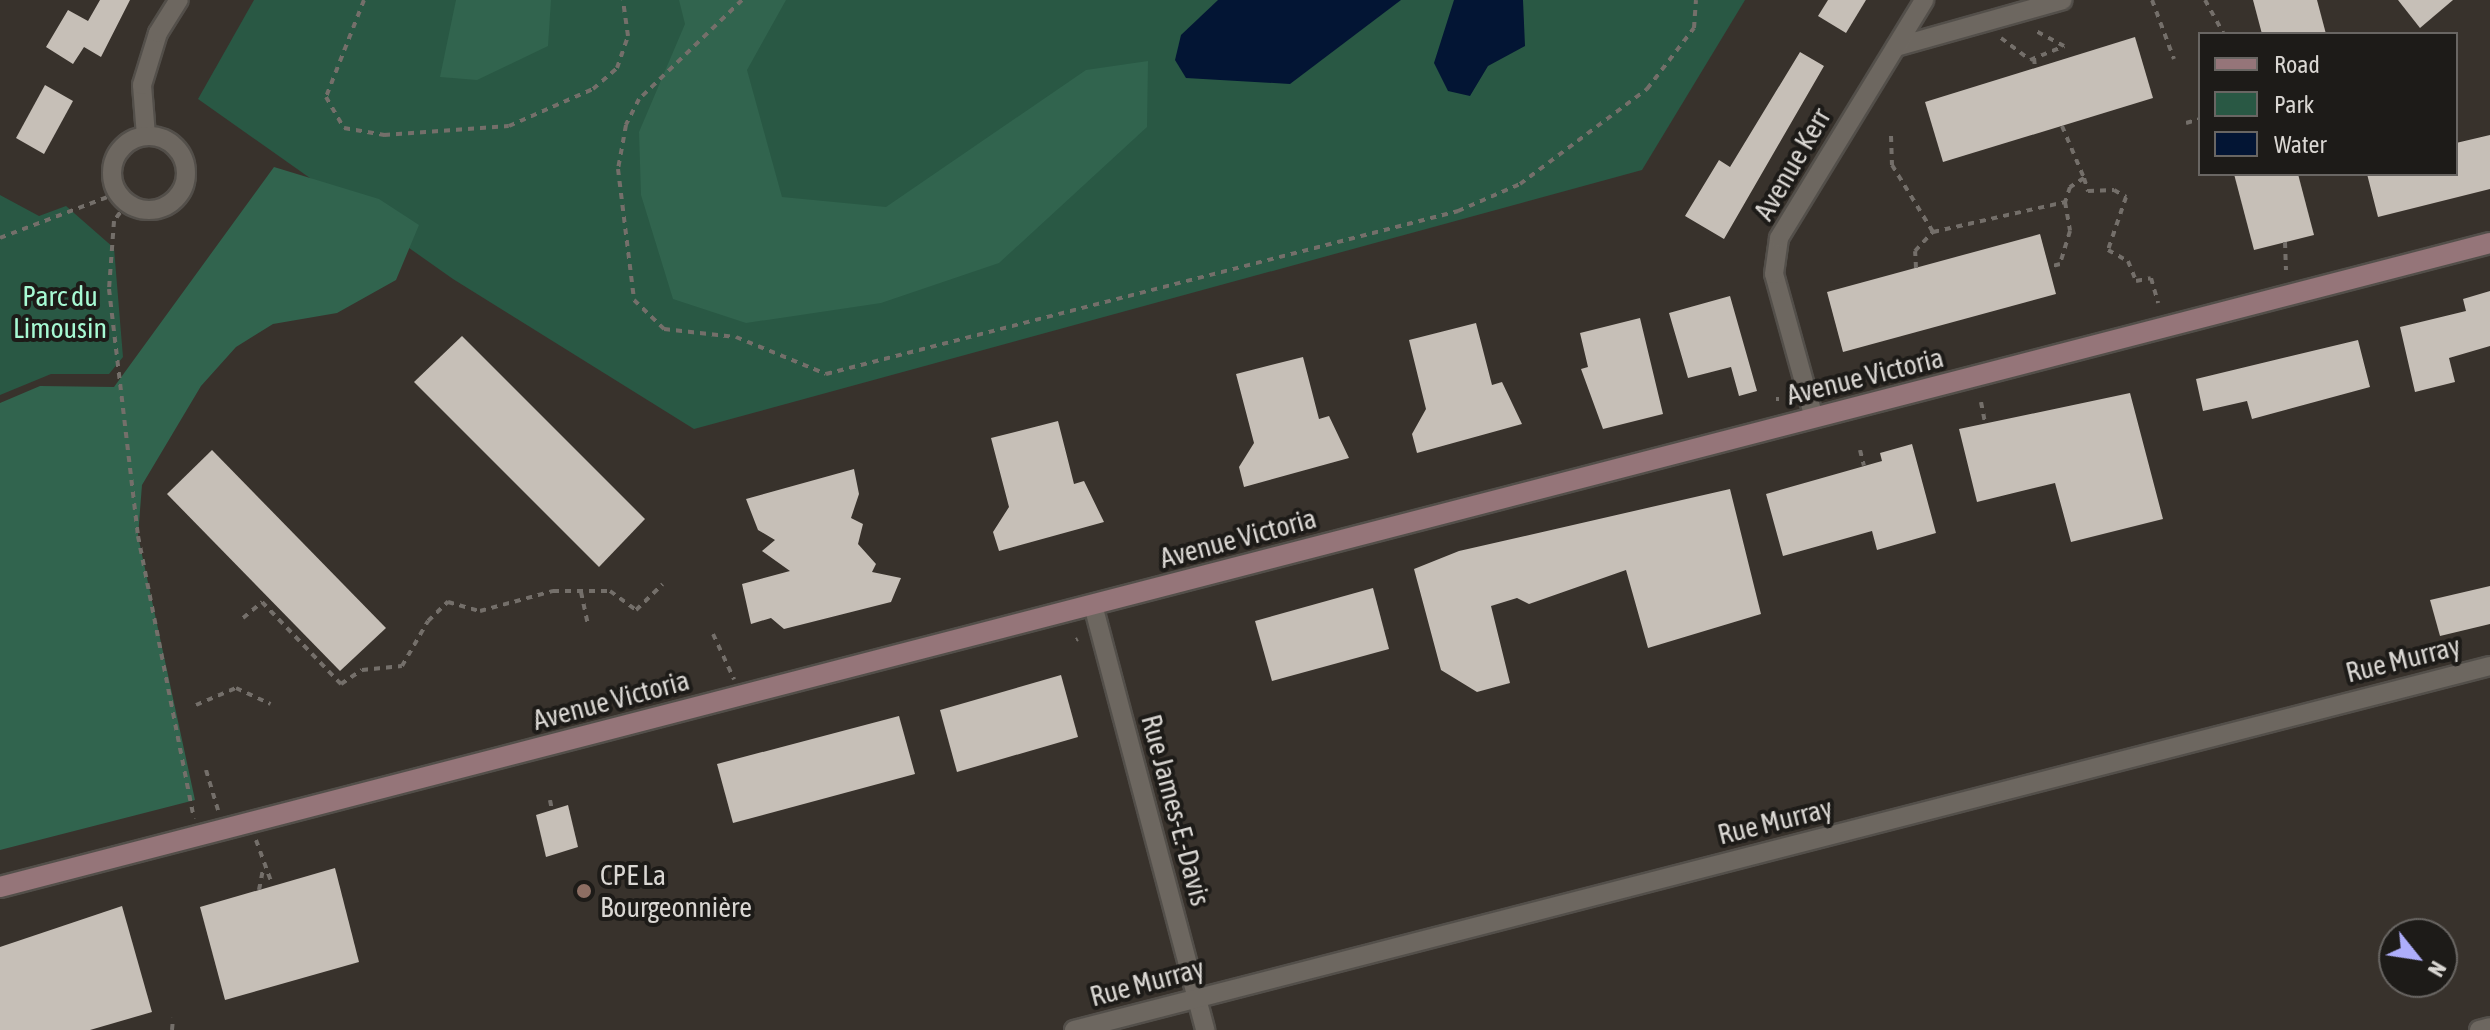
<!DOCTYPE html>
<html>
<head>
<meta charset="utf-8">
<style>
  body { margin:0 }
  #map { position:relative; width:2490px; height:1030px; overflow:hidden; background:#38322c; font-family:"Asap Condensed",sans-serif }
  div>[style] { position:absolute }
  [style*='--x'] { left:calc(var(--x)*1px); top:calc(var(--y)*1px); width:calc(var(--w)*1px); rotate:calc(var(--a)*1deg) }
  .green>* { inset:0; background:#295844 }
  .forest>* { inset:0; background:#31644e }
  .water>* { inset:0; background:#031534 }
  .building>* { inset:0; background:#c6bfb7 }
  .path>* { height:4px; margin-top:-2px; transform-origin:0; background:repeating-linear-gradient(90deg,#746f6a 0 6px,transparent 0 12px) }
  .roads { filter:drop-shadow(2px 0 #534f4a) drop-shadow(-2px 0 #534f4a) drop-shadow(0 2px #534f4a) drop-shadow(0 -2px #534f4a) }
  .street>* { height:18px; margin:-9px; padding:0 9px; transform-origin:9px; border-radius:9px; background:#6d6760 }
  .street>.ring { margin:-9px; padding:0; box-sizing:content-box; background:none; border:18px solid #6d6760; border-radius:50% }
  .secondary>* { height:20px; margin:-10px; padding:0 10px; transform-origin:10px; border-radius:10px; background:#957579 }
  .dots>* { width:22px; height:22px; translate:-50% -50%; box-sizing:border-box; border:4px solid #1d1b18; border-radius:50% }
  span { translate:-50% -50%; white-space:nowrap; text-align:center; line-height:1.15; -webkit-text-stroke:8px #1d1b18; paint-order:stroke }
  .street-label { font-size:28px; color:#dad7d3 }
  .park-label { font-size:28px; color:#a7f9d3 }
  .poi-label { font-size:28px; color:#dad7d3 }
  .left { translate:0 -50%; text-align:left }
  .legend { position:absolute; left:2198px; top:32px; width:260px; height:144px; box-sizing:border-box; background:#1d1b18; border:2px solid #696663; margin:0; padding:10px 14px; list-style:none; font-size:24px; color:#dad7d3 }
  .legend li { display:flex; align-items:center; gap:16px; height:40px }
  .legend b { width:40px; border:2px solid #696663 }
  .north { position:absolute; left:2378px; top:918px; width:80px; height:80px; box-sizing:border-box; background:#1d1b18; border:2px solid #696663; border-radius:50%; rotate:120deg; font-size:22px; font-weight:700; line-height:32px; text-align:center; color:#dad7d3 }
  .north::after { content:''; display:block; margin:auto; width:28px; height:36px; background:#aeaefb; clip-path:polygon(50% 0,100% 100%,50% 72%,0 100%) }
</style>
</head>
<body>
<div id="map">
  <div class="green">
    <i style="clip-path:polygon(254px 0,1745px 0,1642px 170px,694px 429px,453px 279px,198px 99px)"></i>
    <i style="clip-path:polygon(0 195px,39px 216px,66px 206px,114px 248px,123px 357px,109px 374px,51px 374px,0 395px)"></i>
  </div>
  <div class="forest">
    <i style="clip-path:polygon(456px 0,551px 0,548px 46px,477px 80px,440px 77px)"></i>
    <i style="clip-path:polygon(679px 0,786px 0,747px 70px,782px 197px,886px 207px,1086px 70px,1148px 61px,1147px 127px,999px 263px,881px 303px,746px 323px,673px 299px,641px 195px,639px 132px,685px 24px)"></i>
    <i style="clip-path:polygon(274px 167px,379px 199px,419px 225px,396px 280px,337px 313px,273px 324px,236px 347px,201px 386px,142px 485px,138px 536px,195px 800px,0 850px,0 403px,40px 386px,114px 387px)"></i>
  </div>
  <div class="water">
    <i style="clip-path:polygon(1218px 0,1401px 0,1290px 84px,1186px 78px,1175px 60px,1181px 35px)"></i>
    <i style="clip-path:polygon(1454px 0,1523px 0,1525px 46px,1488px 66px,1470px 96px,1448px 91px,1434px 63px)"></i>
  </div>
  <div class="building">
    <i style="clip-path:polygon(100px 0,130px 0,101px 57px,84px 47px,73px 64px,46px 47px,68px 10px,88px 21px)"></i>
    <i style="clip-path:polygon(1828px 0,1866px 0,1846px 33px,1818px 16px)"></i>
    <i style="clip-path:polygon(2253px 0,2317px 0,2326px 34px,2262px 34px)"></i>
    <i style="clip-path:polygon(2398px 0,2453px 0,2420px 28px)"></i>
    <i style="clip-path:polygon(2135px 37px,2153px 98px,1943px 162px,1925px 102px)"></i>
    <i style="clip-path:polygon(1800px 52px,1824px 66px,1724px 239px,1685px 216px,1719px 160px,1730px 167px)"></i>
    <i style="clip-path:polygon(45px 85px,73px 101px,44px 154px,16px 138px)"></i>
    <i style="clip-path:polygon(2490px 135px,2490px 189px,2378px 217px,2367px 174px,2456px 174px,2456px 143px)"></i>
    <i style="clip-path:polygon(2234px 174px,2298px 174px,2314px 235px,2254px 250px)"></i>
    <i style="clip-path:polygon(2040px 234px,2056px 294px,1843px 352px,1827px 292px)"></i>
    <i style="clip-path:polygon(2490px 291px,2490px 346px,2449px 358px,2455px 382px,2415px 392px,2400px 327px,2466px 311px,2463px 299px)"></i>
    <i style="clip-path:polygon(1730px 296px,1757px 391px,1739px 396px,1731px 367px,1688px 378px,1669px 313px)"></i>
    <i style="clip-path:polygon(1640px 318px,1663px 414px,1603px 429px,1581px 369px,1588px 367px,1580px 333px)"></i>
    <i style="clip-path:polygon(1476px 323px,1492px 385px,1502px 382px,1522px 424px,1417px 453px,1412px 434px,1426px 409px,1409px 340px)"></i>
    <i style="clip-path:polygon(462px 336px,645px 519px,599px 567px,414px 382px)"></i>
    <i style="clip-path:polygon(2358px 340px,2370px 387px,2252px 419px,2247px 401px,2203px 411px,2196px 379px)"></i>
    <i style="clip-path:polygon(1303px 357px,1319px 419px,1329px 416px,1349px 458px,1244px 487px,1239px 467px,1254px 443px,1236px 374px)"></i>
    <i style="clip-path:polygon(2130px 393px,2163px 519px,2071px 542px,2055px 483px,1977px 502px,1959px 429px)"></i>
    <i style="clip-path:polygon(1058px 421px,1074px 484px,1084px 481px,1104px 522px,999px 551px,993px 532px,1009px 507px,991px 438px)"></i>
    <i style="clip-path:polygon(1912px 444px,1936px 533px,1877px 550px,1872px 531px,1783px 556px,1766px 494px,1882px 461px,1880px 453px)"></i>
    <i style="clip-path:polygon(212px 450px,386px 628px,340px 671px,167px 494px)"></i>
    <i style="clip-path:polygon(854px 469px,859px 494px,851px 518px,863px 524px,858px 544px,876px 564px,872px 572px,901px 578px,891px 602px,784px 629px,771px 618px,751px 624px,742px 584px,790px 571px,762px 551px,775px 540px,758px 530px,746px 499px)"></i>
    <i style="clip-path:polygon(1730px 489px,1761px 614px,1648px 648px,1626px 570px,1529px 604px,1517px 598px,1491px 606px,1510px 683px,1477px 692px,1441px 670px,1414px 569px,1459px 551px)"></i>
    <i style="clip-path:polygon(2490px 586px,2490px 624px,2440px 636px,2430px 600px)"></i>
    <i style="clip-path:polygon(1373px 588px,1389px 649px,1272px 681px,1255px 621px)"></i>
    <i style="clip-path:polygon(1061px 675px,1078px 737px,957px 772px,940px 710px)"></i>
    <i style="clip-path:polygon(899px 716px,915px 774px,733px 823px,717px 764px)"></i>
    <i style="clip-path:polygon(568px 805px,578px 847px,546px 857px,536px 815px)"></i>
    <i style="clip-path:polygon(335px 868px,359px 962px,225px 1000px,200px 907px)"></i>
    <i style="clip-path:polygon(122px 906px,152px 1012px,90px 1030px,0 1030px,0 947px)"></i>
  </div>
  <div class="path">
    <i style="--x:364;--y:0;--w:104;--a:111.4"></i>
    <i style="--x:326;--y:97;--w:36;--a:60"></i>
    <i style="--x:344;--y:128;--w:41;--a:9.9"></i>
    <i style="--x:384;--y:135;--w:125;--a:-4.1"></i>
    <i style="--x:509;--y:126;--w:92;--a:-23.8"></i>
    <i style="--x:593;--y:89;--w:32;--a:-41"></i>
    <i style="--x:617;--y:68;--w:34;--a:-71"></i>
    <i style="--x:628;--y:36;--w:36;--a:-98"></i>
    <i style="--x:742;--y:0;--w:143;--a:136.1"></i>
    <i style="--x:639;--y:99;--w:29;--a:117"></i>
    <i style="--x:626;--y:125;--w:45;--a:100.3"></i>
    <i style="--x:618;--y:169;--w:132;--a:83"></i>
    <i style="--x:634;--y:300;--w:42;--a:44"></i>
    <i style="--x:664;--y:329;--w:72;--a:6.3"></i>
    <i style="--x:736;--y:337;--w:97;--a:22.3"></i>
    <i style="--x:826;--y:374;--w:653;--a:-14.46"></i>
    <i style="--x:1458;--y:211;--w:68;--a:-23.5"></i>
    <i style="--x:1520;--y:184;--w:159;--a:-36.8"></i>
    <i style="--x:1647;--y:89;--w:77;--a:-52.4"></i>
    <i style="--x:1694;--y:28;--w:28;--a:-86"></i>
    <i style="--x:2152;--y:0;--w:63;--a:69.6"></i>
    <i style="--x:2205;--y:0;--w:39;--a:61"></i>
    <i style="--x:2001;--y:38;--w:36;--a:37"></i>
    <i style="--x:2030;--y:60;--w:37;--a:-22"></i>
    <i style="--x:2064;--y:46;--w:34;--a:-152"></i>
    <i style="--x:2034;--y:58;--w:10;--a:84"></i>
    <i style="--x:2186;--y:123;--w:15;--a:-16"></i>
    <i style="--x:2062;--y:126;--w:56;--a:67.1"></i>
    <i style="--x:2084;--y:178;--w:17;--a:147"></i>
    <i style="--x:2070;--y:187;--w:16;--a:108"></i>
    <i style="--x:1891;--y:136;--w:29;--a:88"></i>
    <i style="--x:1892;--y:165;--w:79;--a:58.5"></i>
    <i style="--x:2084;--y:178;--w:14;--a:73"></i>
    <i style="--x:2088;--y:191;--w:26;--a:-2"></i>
    <i style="--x:2114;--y:190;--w:14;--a:30"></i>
    <i style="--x:2126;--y:197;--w:56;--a:108.8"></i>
    <i style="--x:2108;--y:250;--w:23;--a:29"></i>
    <i style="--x:2128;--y:261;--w:22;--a:68"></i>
    <i style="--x:2136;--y:281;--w:15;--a:-11"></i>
    <i style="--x:2151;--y:278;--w:26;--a:74"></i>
    <i style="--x:127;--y:203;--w:22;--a:126"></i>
    <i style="--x:114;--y:221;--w:68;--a:94.2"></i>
    <i style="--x:109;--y:289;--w:249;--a:83.3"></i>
    <i style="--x:138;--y:536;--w:288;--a:78.8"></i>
    <i style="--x:0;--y:238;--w:126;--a:-20.9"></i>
    <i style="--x:2285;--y:242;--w:28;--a:88"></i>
    <i style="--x:1916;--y:268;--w:17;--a:-93"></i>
    <i style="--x:1915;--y:251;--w:26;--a:-47"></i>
    <i style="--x:1933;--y:232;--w:135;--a:-12.8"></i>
    <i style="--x:2065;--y:202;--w:29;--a:80"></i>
    <i style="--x:2070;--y:231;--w:34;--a:107"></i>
    <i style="--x:2060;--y:264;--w:11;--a:165"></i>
    <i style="--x:1776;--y:399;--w:3;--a:0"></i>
    <i style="--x:1981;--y:402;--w:20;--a:79"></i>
    <i style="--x:1860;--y:450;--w:16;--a:76"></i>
    <i style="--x:581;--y:592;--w:34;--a:78"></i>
    <i style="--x:243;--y:618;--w:25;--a:-40"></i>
    <i style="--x:262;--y:602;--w:114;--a:46.1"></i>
    <i style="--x:341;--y:684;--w:25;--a:-34"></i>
    <i style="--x:362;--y:670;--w:40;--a:-5.7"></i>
    <i style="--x:402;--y:666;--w:52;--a:-60"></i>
    <i style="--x:428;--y:621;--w:28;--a:-44"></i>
    <i style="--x:448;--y:602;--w:33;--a:16"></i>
    <i style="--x:480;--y:611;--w:76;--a:-15.3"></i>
    <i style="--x:553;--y:591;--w:57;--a:0"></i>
    <i style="--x:610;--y:591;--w:32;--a:36"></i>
    <i style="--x:636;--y:610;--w:37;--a:-44"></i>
    <i style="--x:713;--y:634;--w:50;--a:65"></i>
    <i style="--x:1076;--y:640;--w:2;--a:-27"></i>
    <i style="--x:196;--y:705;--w:43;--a:-23"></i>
    <i style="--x:236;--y:688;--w:38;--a:25"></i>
    <i style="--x:206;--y:770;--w:42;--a:73.3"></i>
    <i style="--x:550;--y:800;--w:10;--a:79"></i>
    <i style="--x:256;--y:840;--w:47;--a:70"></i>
    <i style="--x:259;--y:890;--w:21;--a:-79"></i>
    <i style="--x:172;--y:1030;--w:12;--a:-85"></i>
  </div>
  <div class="roads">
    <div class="street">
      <i style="--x:1896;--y:47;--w:173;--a:-15.7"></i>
      <i style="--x:146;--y:136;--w:51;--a:-94.5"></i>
      <i style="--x:142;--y:85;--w:54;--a:-72.9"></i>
      <i style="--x:158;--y:33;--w:39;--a:-58"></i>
      <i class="ring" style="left:112px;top:136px;width:56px;height:56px"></i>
      <i style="--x:1814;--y:418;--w:149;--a:-105.5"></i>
      <i style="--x:1774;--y:274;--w:36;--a:-82"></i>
      <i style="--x:1779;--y:238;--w:279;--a:-58.6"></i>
      <i style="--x:1093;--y:605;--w:440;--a:75.2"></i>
      <i style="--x:1074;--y:1030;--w:1462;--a:-14.42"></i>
      <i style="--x:2479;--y:1030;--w:11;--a:-15"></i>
    </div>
    <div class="secondary">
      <i style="--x:0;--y:887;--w:2572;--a:-14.5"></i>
    </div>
  </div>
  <div class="dots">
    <i style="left:584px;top:891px;background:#8d6e63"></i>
  </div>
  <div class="street-label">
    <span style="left:1792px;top:164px;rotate:-60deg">Avenue Kerr</span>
    <span style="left:1865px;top:376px;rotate:-14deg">Avenue Victoria</span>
    <span style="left:1238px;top:538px;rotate:-15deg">Avenue Victoria</span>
    <span style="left:2403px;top:659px;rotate:-14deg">Rue Murray</span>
    <span style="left:611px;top:700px;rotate:-15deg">Avenue Victoria</span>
    <span style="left:1176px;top:810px;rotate:75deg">Rue James-E.-Davis</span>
    <span style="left:1775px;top:821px;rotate:-14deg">Rue Murray</span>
    <span style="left:1147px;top:982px;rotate:-15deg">Rue Murray</span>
  </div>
  <div class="park-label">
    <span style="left:60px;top:312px">Parc du<br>Limousin</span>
  </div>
  <div class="poi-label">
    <span class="left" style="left:600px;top:891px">CPE La<br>Bourgeonnière</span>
  </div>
  <ul class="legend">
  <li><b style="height:10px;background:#957579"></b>Road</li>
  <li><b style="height:22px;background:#295844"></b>Park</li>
  <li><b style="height:22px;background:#031534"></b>Water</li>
  </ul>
  <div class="north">N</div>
</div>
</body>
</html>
